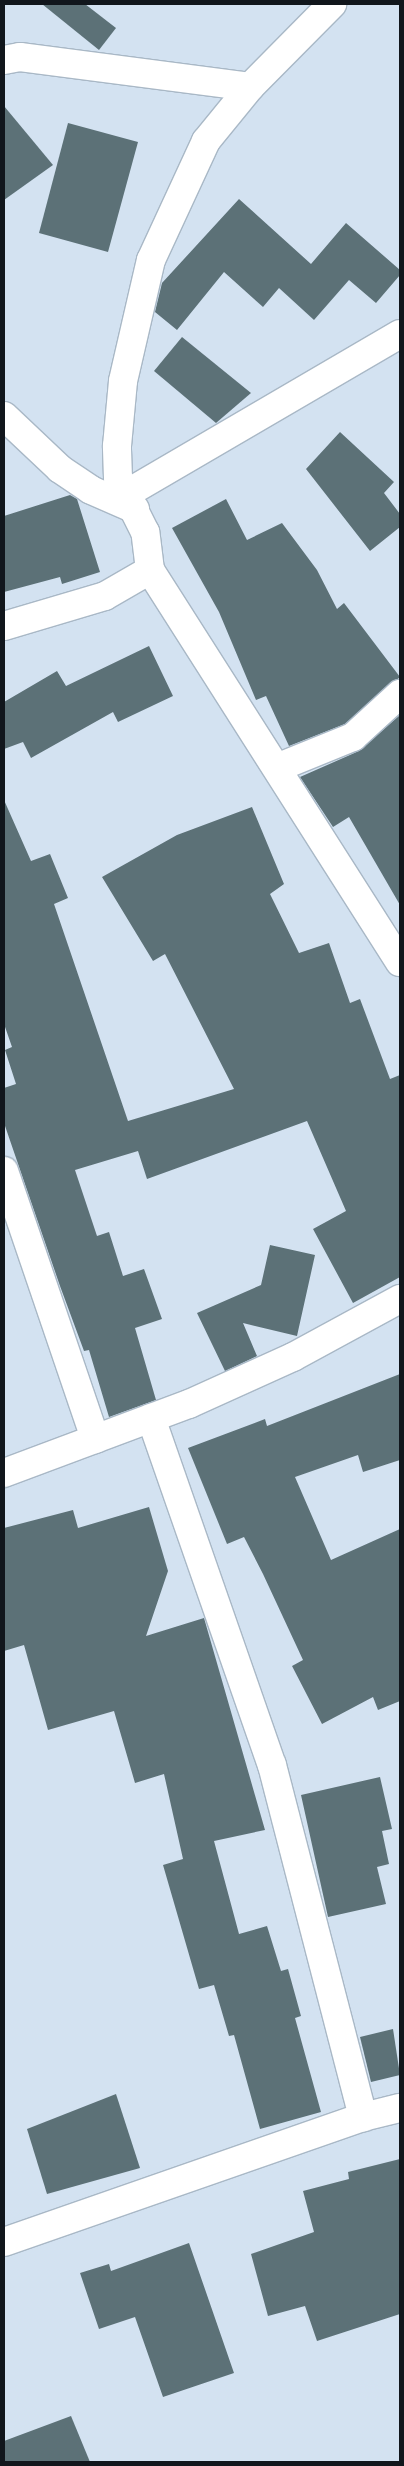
<!DOCTYPE html>
<html>
<head>
<meta charset="utf-8">
<style>
  body { margin:0 }
  #map { position:relative; width:404px; height:2466px; overflow:hidden; background:#d3e2f1; font-family:"Playfair Display",serif }
  div>[style] { position:absolute }
  [style*='--x'] { left:calc(var(--x)*1px); top:calc(var(--y)*1px); width:calc(var(--w)*1px); rotate:calc(var(--a)*1deg) }
  .building>* { inset:0; background:#5c7177 }
  .roads { filter:drop-shadow(1px 0 #a9b8c6) drop-shadow(-1px 0 #a9b8c6) drop-shadow(0 1px #a9b8c6) drop-shadow(0 -1px #a9b8c6) }
  .minor>* { height:28px; margin:-14px; padding:0 14px; transform-origin:14px; border-radius:14px; background:#fff }
  span { translate:-50% -50%; white-space:nowrap; text-align:center; line-height:1.15; -webkit-text-stroke:4px #fff; paint-order:stroke }
  .frame { position:absolute; inset:0; border:5px solid #11161c; pointer-events:none }
</style>
</head>
<body>
<div id="map">
  <div class="building">
    <i style="clip-path:polygon(42px 4px,85px 4px,116px 28px,99px 50px)"></i>
    <i style="clip-path:polygon(4px 106px,53px 165px,4px 200px)"></i>
    <i style="clip-path:polygon(68px 123px,138px 142px,108px 252px,39px 233px)"></i>
    <i style="clip-path:polygon(239px 199px,311px 264px,346px 223px,400px 270px,400px 275px,376px 303px,349px 280px,314px 320px,279px 288px,263px 307px,224px 272px,177px 330px,155px 312px,162px 283px)"></i>
    <i style="clip-path:polygon(182px 337px,251px 393px,216px 423px,154px 371px)"></i>
    <i style="clip-path:polygon(340px 432px,394px 482px,384px 493px,400px 514px,400px 527px,370px 551px,306px 469px)"></i>
    <i style="clip-path:polygon(70px 495px,77px 499px,100px 572px,62px 584px,60px 577px,4px 592px,4px 516px)"></i>
    <i style="clip-path:polygon(226px 499px,247px 540px,282px 523px,317px 570px,337px 609px,344px 603px,400px 677px,345px 724px,289px 746px,266px 696px,256px 700px,219px 612px,172px 528px)"></i>
    <i style="clip-path:polygon(149px 646px,173px 696px,118px 722px,113px 712px,31px 758px,23px 742px,4px 749px,4px 702px,57px 671px,66px 686px)"></i>
    <i style="clip-path:polygon(400px 715px,400px 905px,349px 817px,333px 827px,300px 777px,359px 751px)"></i>
    <i style="clip-path:polygon(4px 800px,31px 861px,50px 854px,68px 898px,54px 904px,128px 1121px,234px 1089px,165px 954px,153px 961px,102px 877px,177px 835px,252px 807px,284px 884px,270px 894px,299px 953px,329px 943px,350px 1003px,360px 999px,390px 1079px,400px 1075px,400px 1277px,353px 1303px,313px 1229px,346px 1211px,307px 1121px,147px 1179px,138px 1151px,75px 1170px,97px 1236px,109px 1232px,123px 1276px,144px 1269px,162px 1319px,135px 1328px,156px 1400px,109px 1417px,89px 1350px,84px 1351px,60px 1286px,4px 1123px,4px 1088px,16px 1084px,5px 1050px,12px 1047px,4px 1024px)"></i>
    <i style="clip-path:polygon(270px 1245px,315px 1255px,297px 1336px,243px 1323px,257px 1356px,225px 1371px,197px 1313px,261px 1285px)"></i>
    <i style="clip-path:polygon(400px 1374px,400px 1460px,363px 1472px,358px 1455px,295px 1477px,331px 1560px,400px 1529px,400px 1701px,378px 1710px,373px 1697px,322px 1724px,292px 1666px,303px 1660px,263px 1574px,244px 1537px,227px 1544px,188px 1448px,265px 1419px,267px 1426px)"></i>
    <i style="clip-path:polygon(149px 1507px,168px 1571px,146px 1636px,204px 1618px,265px 1830px,214px 1841px,239px 1934px,267px 1926px,281px 1971px,288px 1969px,301px 2016px,295px 2018px,321px 2112px,260px 2129px,234px 2035px,229px 2036px,214px 1985px,199px 1989px,163px 1865px,183px 1859px,164px 1774px,135px 1783px,114px 1711px,48px 1730px,24px 1645px,4px 1651px,4px 1528px,73px 1510px,78px 1528px)"></i>
    <i style="clip-path:polygon(380px 1777px,392px 1829px,382px 1831px,389px 1864px,377px 1867px,386px 1904px,328px 1917px,301px 1795px)"></i>
    <i style="clip-path:polygon(393px 2029px,400px 2075px,371px 2082px,360px 2037px)"></i>
    <i style="clip-path:polygon(116px 2094px,140px 2168px,47px 2194px,27px 2129px)"></i>
    <i style="clip-path:polygon(400px 2159px,400px 2314px,317px 2341px,305px 2306px,268px 2316px,251px 2254px,314px 2232px,303px 2191px,349px 2179px,348px 2172px)"></i>
    <i style="clip-path:polygon(189px 2243px,234px 2373px,163px 2397px,135px 2317px,99px 2329px,80px 2273px,109px 2264px,111px 2271px)"></i>
    <i style="clip-path:polygon(71px 2416px,90px 2462px,4px 2462px,4px 2441px)"></i>
  </div>
  <div class="roads">
    <div class="minor">
      <i style="--x:4;--y:60;--w:16;--a:-11"></i>
      <i style="--x:20;--y:57;--w:232;--a:7.4"></i>
      <i style="--x:4;--y:416;--w:77;--a:43.4"></i>
      <i style="--x:60;--y:469;--w:37;--a:34"></i>
      <i style="--x:91;--y:490;--w:48;--a:23.4"></i>
      <i style="--x:126;--y:494;--w:317;--a:-30.3"></i>
      <i style="--x:150;--y:570;--w:465;--a:57.5"></i>
      <i style="--x:4;--y:626;--w:105;--a:-16.5"></i>
      <i style="--x:105;--y:596;--w:52;--a:-30"></i>
      <i style="--x:150;--y:570;--w:38;--a:-97"></i>
      <i style="--x:145;--y:532;--w:60;--a:-116.6"></i>
      <i style="--x:118;--y:478;--w:32;--a:-92"></i>
      <i style="--x:117;--y:446;--w:65;--a:-84.7"></i>
      <i style="--x:123;--y:381;--w:124;--a:-77"></i>
      <i style="--x:151;--y:260;--w:131;--a:-65.2"></i>
      <i style="--x:206;--y:141;--w:70;--a:-50.8"></i>
      <i style="--x:250;--y:87;--w:117;--a:-45.3"></i>
      <i style="--x:279;--y:767;--w:80;--a:-22.1"></i>
      <i style="--x:353;--y:737;--w:64;--a:-42.5"></i>
      <i style="--x:4;--y:1171;--w:283;--a:71.2"></i>
      <i style="--x:151;--y:1418;--w:367;--a:70.8"></i>
      <i style="--x:272;--y:1765;--w:364;--a:75.5"></i>
      <i style="--x:4;--y:1473;--w:197;--a:-20.5"></i>
      <i style="--x:189;--y:1404;--w:114;--a:-24.3"></i>
      <i style="--x:293;--y:1357;--w:122;--a:-28.5"></i>
      <i style="--x:4;--y:2242;--w:380;--a:-19.2"></i>
      <i style="--x:363;--y:2117;--w:38;--a:-14"></i>
    </div>
  </div>
  <div class="frame"></div>
</div>
</body>
</html>
